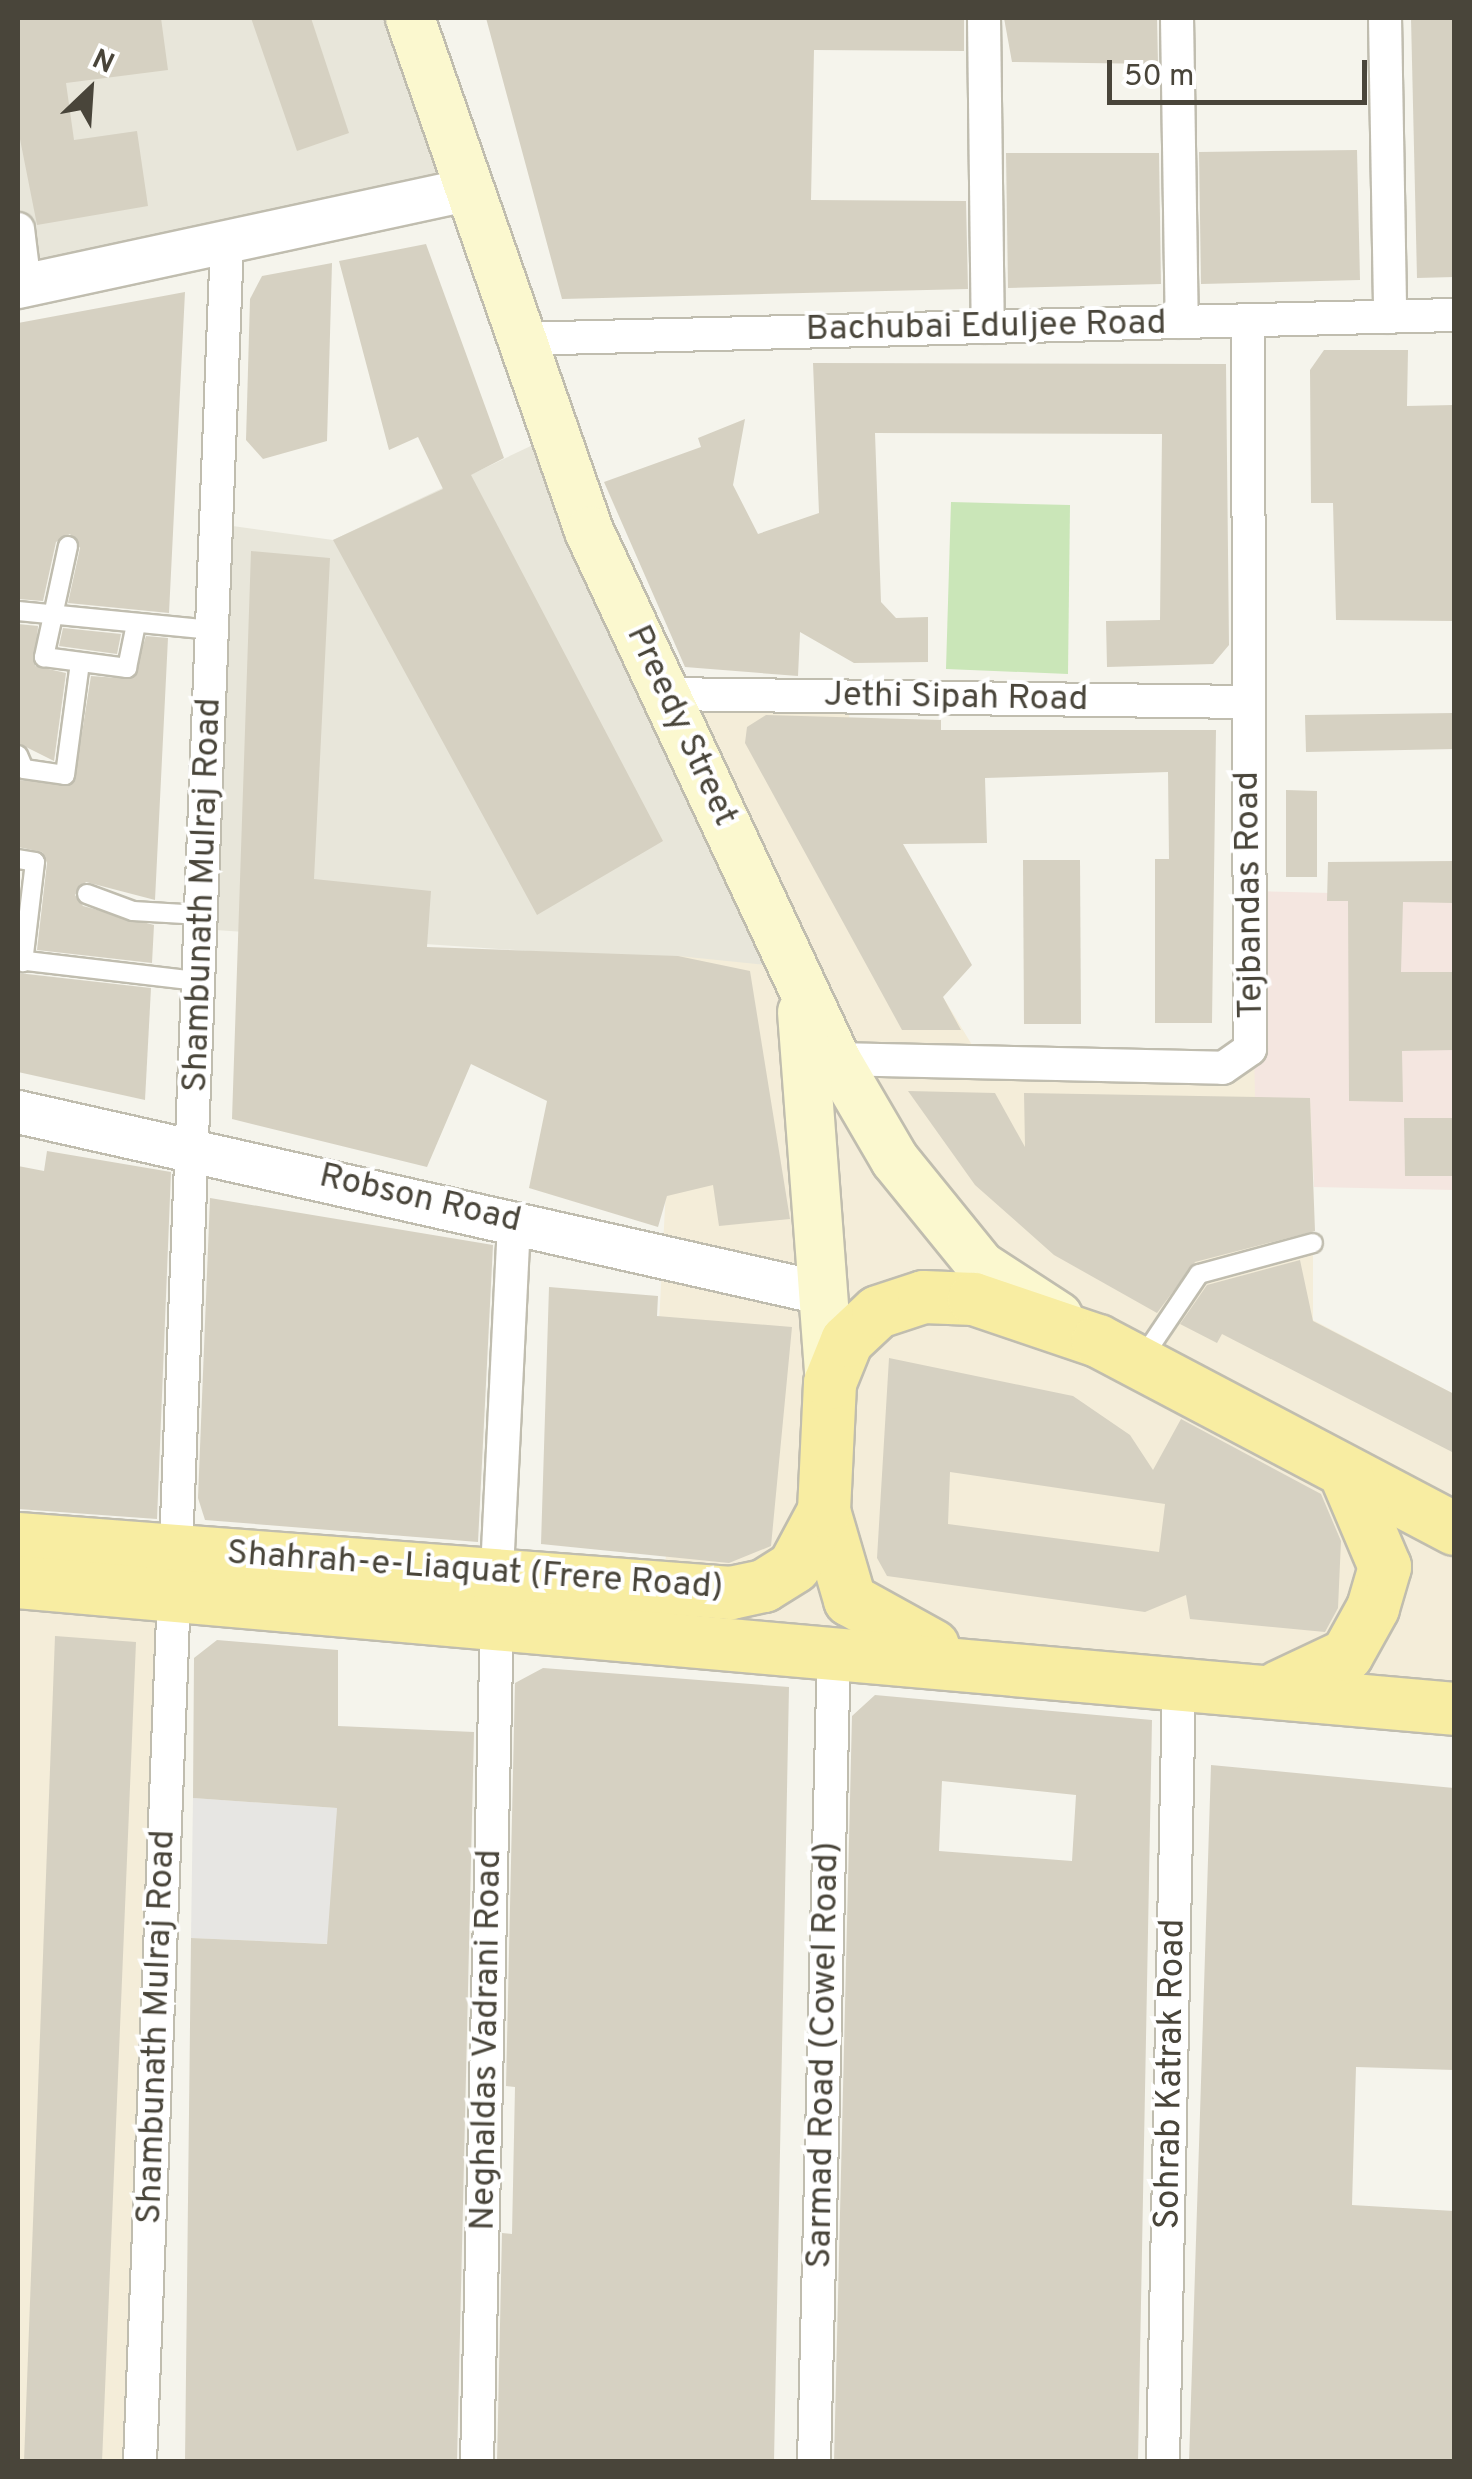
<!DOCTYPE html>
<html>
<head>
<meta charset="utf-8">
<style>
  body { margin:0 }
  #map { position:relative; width:1472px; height:2479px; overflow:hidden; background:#f5f4ec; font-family:Overpass,sans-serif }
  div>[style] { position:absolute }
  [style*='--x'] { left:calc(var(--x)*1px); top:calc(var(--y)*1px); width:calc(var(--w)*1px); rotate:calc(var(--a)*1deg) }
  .residential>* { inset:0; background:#e8e6da }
  .commercial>* { inset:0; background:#f4edd9 }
  .medical>* { inset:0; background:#f4e6e0 }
  .green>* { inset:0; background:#cae6b8 }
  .parking>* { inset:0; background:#e7e6e3 }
  .building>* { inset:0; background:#d6d1c2 }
  .roads { filter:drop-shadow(2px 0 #c0bdaf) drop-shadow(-2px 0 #c0bdaf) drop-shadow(0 2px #c0bdaf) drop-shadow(0 -2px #c0bdaf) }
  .service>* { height:18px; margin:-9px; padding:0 9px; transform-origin:9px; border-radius:9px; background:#fff }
  .minor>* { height:32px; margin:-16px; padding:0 16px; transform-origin:16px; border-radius:16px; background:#fff }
  .tertiary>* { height:42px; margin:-21px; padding:0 21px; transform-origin:21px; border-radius:21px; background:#fff }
  .secondary>* { height:48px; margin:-24px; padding:0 24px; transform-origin:24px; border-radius:24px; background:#fbf8cf }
  .primary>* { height:52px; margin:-26px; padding:0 26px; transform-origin:26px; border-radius:26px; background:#f8eda2 }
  span { translate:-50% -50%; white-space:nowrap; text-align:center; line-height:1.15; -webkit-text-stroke:8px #fff; paint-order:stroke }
  .street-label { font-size:35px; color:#49453a }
  .frame { position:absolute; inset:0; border:20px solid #49453a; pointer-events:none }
  .north { position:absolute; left:40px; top:40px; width:100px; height:100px; -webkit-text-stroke:8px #fff; paint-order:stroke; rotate:25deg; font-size:28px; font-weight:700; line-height:40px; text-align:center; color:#49453a }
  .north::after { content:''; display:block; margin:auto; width:35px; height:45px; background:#49453a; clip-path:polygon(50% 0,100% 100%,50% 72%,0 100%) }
  .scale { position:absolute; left:1107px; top:60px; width:260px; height:45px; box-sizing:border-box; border:5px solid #49453a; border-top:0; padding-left:12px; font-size:30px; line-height:35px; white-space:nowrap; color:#49453a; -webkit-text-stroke:8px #fff; paint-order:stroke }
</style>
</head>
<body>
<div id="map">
  <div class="residential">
    <i style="clip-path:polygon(18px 18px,410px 18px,464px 191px,18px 287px)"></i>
    <i style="clip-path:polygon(554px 435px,798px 969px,200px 929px,218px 524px,333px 540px)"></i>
  </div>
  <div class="commercial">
    <i style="clip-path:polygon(665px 694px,848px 697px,858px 857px,983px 1063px,1313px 1061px,1313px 1320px,1454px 1394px,1454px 1725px,660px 1633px,676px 1423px,654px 1420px,678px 956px,797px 968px)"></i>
    <i style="clip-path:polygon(18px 1582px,174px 1591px,141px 2461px,18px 2461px)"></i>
  </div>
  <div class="medical">
    <i style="clip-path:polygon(1251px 891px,1454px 896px,1454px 1190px,1314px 1187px,1310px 1099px,1255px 1098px)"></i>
  </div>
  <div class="green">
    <i style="clip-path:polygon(951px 502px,1070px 505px,1068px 674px,946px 669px)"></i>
  </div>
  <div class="parking">
    <i style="clip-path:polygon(193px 1798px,337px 1808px,332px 1944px,191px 1938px)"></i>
  </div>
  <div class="building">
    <i style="clip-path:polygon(18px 18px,161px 18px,168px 70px,66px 83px,74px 140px,137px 131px,148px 206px,37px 225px,18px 129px)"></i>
    <i style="clip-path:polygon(251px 18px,311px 18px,349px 133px,297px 151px)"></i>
    <i style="clip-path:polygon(486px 18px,964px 18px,964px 51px,814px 50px,811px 200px,966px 201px,968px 289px,562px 299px)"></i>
    <i style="clip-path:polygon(1004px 18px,1157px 18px,1158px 64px,1012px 62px)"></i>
    <i style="clip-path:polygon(1411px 18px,1454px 18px,1454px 277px,1417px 278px)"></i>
    <i style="clip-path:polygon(1357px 150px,1360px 280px,1201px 284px,1199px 152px)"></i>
    <i style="clip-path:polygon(1006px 153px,1159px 153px,1161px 284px,1008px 288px)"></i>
    <i style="clip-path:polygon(426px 244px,504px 458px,471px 475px,663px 841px,537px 915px,333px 540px,443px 489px,418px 437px,389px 450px,339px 261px)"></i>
    <i style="clip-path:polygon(332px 263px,327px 441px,263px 459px,246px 440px,250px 299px,262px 276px)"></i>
    <i style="clip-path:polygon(185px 292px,169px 613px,68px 603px,80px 548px,70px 534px,56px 542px,43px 601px,18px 599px,18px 323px)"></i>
    <i style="clip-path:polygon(1324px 350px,1408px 350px,1407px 406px,1454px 405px,1454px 621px,1336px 620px,1333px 503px,1311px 503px,1310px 370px)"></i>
    <i style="clip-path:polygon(813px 363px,1226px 364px,1229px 645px,1213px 664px,1107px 667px,1106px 621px,1160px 620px,1162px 434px,875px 433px,881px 602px,896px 618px,928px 617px,928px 662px,854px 663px,800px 632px,798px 676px,685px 667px,604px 482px,701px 447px,698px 438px,745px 419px,733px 485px,758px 534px,819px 513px)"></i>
    <i style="clip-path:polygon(251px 551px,330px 558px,314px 879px,431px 891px,427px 947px,678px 956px,750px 971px,790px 1219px,719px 1226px,713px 1185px,667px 1196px,658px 1227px,529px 1188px,547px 1101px,471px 1064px,427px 1167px,232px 1119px)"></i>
    <i style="clip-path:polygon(18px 624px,38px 626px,35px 666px,66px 673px,54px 761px,18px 743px)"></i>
    <i style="clip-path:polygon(63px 628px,121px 634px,117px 654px,59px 646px)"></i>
    <i style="clip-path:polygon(146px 636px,168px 638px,155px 900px,86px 882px,75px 895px,83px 906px,154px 925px,152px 963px,37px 950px,47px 863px,42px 852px,18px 847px,18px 780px,74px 783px,91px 676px,132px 679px)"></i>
    <i style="clip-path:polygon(1454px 713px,1454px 749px,1306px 752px,1305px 715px)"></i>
    <i style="clip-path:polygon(766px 715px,941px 720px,941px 730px,1216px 730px,1212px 1023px,1155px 1023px,1155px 859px,1169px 859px,1168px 772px,985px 778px,987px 843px,903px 844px,972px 965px,943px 997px,961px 1030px,902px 1030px,745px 743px,747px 727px)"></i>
    <i style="clip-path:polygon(1286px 790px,1317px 791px,1317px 877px,1286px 877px)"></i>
    <i style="clip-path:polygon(1023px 860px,1080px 860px,1081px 1024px,1024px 1024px)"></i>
    <i style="clip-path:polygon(1454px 861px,1454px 903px,1403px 902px,1401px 972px,1454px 972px,1454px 1050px,1402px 1051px,1403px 1102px,1349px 1101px,1348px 901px,1327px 901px,1328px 862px)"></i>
    <i style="clip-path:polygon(18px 973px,151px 988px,145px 1100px,18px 1072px)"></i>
    <i style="clip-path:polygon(908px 1091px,995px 1093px,1025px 1147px,1024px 1093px,1310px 1098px,1315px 1231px,1195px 1262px,1157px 1313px,1054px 1255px,975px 1185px)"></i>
    <i style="clip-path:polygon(1404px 1118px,1454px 1118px,1454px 1176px,1405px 1176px)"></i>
    <i style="clip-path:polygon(47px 1151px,171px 1172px,157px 1519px,18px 1509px,18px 1166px,44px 1171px)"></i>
    <i style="clip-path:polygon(210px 1198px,493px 1245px,478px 1542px,205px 1520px,198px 1498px)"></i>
    <i style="clip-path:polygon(1300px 1260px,1313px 1321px,1454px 1394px,1454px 1453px,1222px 1334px,1217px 1343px,1180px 1324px,1207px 1285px)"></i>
    <i style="clip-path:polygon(549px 1287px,658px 1296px,657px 1316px,792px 1327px,771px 1546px,729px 1563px,541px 1544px)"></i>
    <i style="clip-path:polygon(evenodd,889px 1358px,1073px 1396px,1130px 1435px,1153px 1470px,1181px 1419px,1321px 1494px,1341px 1541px,1338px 1608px,1325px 1632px,1190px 1619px,1186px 1595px,1145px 1612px,887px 1576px,877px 1558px,889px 1358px,950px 1472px,1165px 1504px,1159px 1552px,948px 1524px,950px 1472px)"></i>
    <i style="clip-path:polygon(55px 1636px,136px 1642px,102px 2462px,24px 2462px)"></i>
    <i style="clip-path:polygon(217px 1640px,338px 1650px,338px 1726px,474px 1732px,457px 2462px,185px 2462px,191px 1938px,327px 1944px,337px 1808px,193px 1798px,194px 1658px)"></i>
    <i style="clip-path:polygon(543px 1668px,789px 1687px,774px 2462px,497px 2462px,502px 2233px,512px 2234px,515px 2087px,506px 2086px,515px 1683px)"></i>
    <i style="clip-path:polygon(evenodd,875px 1695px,1152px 1720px,1138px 2462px,834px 2462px,852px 1716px,875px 1695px,942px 1781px,1076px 1795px,1072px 1861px,939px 1851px,942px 1781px)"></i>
    <i style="clip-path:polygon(1211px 1765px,1454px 1788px,1454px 2070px,1356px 2067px,1352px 2205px,1454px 2211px,1454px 2462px,1189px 2462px)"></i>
  </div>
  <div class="roads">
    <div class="service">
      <i style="--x:68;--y:546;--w:114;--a:102.2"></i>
      <i style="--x:44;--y:657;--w:84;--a:7.5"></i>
      <i style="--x:127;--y:668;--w:45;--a:-78.4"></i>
      <i style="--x:18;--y:611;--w:195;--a:5.6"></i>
      <i style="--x:18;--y:755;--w:15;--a:67"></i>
      <i style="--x:24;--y:769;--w:41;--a:8.3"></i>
      <i style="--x:65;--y:775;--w:114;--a:-82.4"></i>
      <i style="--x:18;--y:859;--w:17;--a:10"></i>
      <i style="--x:35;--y:862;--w:101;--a:96.8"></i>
      <i style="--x:87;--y:894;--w:49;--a:20.3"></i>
      <i style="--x:133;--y:911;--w:68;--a:3.4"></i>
      <i style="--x:18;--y:960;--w:181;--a:6.7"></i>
      <i style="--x:1143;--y:1357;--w:100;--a:-56"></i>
      <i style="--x:1199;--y:1274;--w:118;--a:-15.2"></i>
    </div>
    <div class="minor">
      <i style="--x:984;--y:18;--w:309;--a:89.3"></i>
      <i style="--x:1177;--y:18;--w:304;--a:89.1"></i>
      <i style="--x:1385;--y:18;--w:299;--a:89"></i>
      <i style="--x:18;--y:229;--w:57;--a:83"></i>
      <i style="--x:518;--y:339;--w:936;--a:-1.47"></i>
      <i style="--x:665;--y:694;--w:582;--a:0.79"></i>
      <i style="--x:836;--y:1059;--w:387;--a:1.3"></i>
      <i style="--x:1223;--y:1068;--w:33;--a:-35"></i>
      <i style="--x:1250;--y:1049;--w:729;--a:-90.16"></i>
      <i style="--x:176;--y:1547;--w:1305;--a:-87.76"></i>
      <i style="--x:497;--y:1571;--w:350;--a:-87.2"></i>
      <i style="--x:140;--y:2462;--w:871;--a:-87.76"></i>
      <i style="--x:477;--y:2462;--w:844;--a:-88.64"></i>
      <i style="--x:814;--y:2462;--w:814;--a:-88.59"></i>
      <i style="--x:1163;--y:2462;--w:776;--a:-88.82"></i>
    </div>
    <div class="tertiary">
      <i style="--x:18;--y:287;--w:457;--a:-12.2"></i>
      <i style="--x:18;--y:1112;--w:823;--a:12.7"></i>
    </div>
    <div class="secondary">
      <i style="--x:410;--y:18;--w:543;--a:70.76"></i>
      <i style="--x:589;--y:531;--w:583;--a:64.93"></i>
      <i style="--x:836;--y:1059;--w:117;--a:59.7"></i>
      <i style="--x:895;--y:1160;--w:136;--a:50.9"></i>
      <i style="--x:981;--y:1266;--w:92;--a:33"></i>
      <i style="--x:802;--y:1012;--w:372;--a:85.7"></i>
    </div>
    <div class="primary">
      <i style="--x:824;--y:1511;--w:93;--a:73.7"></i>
      <i style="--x:850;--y:1600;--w:95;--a:29"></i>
      <i style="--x:18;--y:1539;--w:715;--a:4.33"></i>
      <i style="--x:731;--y:1593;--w:34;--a:-12"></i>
      <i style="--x:764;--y:1586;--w:36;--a:-32"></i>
      <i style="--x:794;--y:1567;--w:64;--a:-61.8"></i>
      <i style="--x:824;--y:1511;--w:128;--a:-87.3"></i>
      <i style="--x:830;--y:1383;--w:45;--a:-68"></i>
      <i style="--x:847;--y:1341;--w:42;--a:-43.1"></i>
      <i style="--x:878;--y:1312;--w:48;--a:-18.1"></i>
      <i style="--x:924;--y:1297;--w:50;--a:2.3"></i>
      <i style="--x:974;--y:1299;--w:131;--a:18.7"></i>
      <i style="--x:1098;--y:1341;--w:403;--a:27.8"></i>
      <i style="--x:18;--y:1582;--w:1442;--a:5.05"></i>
      <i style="--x:1279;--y:1687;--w:75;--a:-25.2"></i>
      <i style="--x:1347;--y:1655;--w:54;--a:-61"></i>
      <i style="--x:1373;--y:1608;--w:43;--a:-73.7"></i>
      <i style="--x:1385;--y:1567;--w:100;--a:-113"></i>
    </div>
  </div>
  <div class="street-label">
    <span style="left:986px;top:327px;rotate:-1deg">Bachubai Eduljee Road</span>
    <span style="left:956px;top:698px;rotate:1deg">Jethi Sipah Road</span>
    <span style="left:681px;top:726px;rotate:65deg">Preedy Street</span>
    <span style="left:203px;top:895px;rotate:-88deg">Shambunath Mulraj Road</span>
    <span style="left:1250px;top:895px;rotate:-91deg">Tejbandas Road</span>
    <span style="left:420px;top:1199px;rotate:13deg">Robson Road</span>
    <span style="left:475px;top:1571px;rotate:4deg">Shahrah-e-Liaquat (Frere Road)</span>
    <span style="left:157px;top:2027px;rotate:-88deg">Shambunath Mulraj Road</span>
    <span style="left:487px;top:2040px;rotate:-89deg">Neghaldas Vadrani Road</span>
    <span style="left:824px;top:2055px;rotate:-89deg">Sarmad Road (Cowel Road)</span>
    <span style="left:1171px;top:2074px;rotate:-89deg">Sohrab Katrak Road</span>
  </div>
  <div class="frame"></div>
  <div class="north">N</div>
  <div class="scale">50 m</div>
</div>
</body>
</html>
